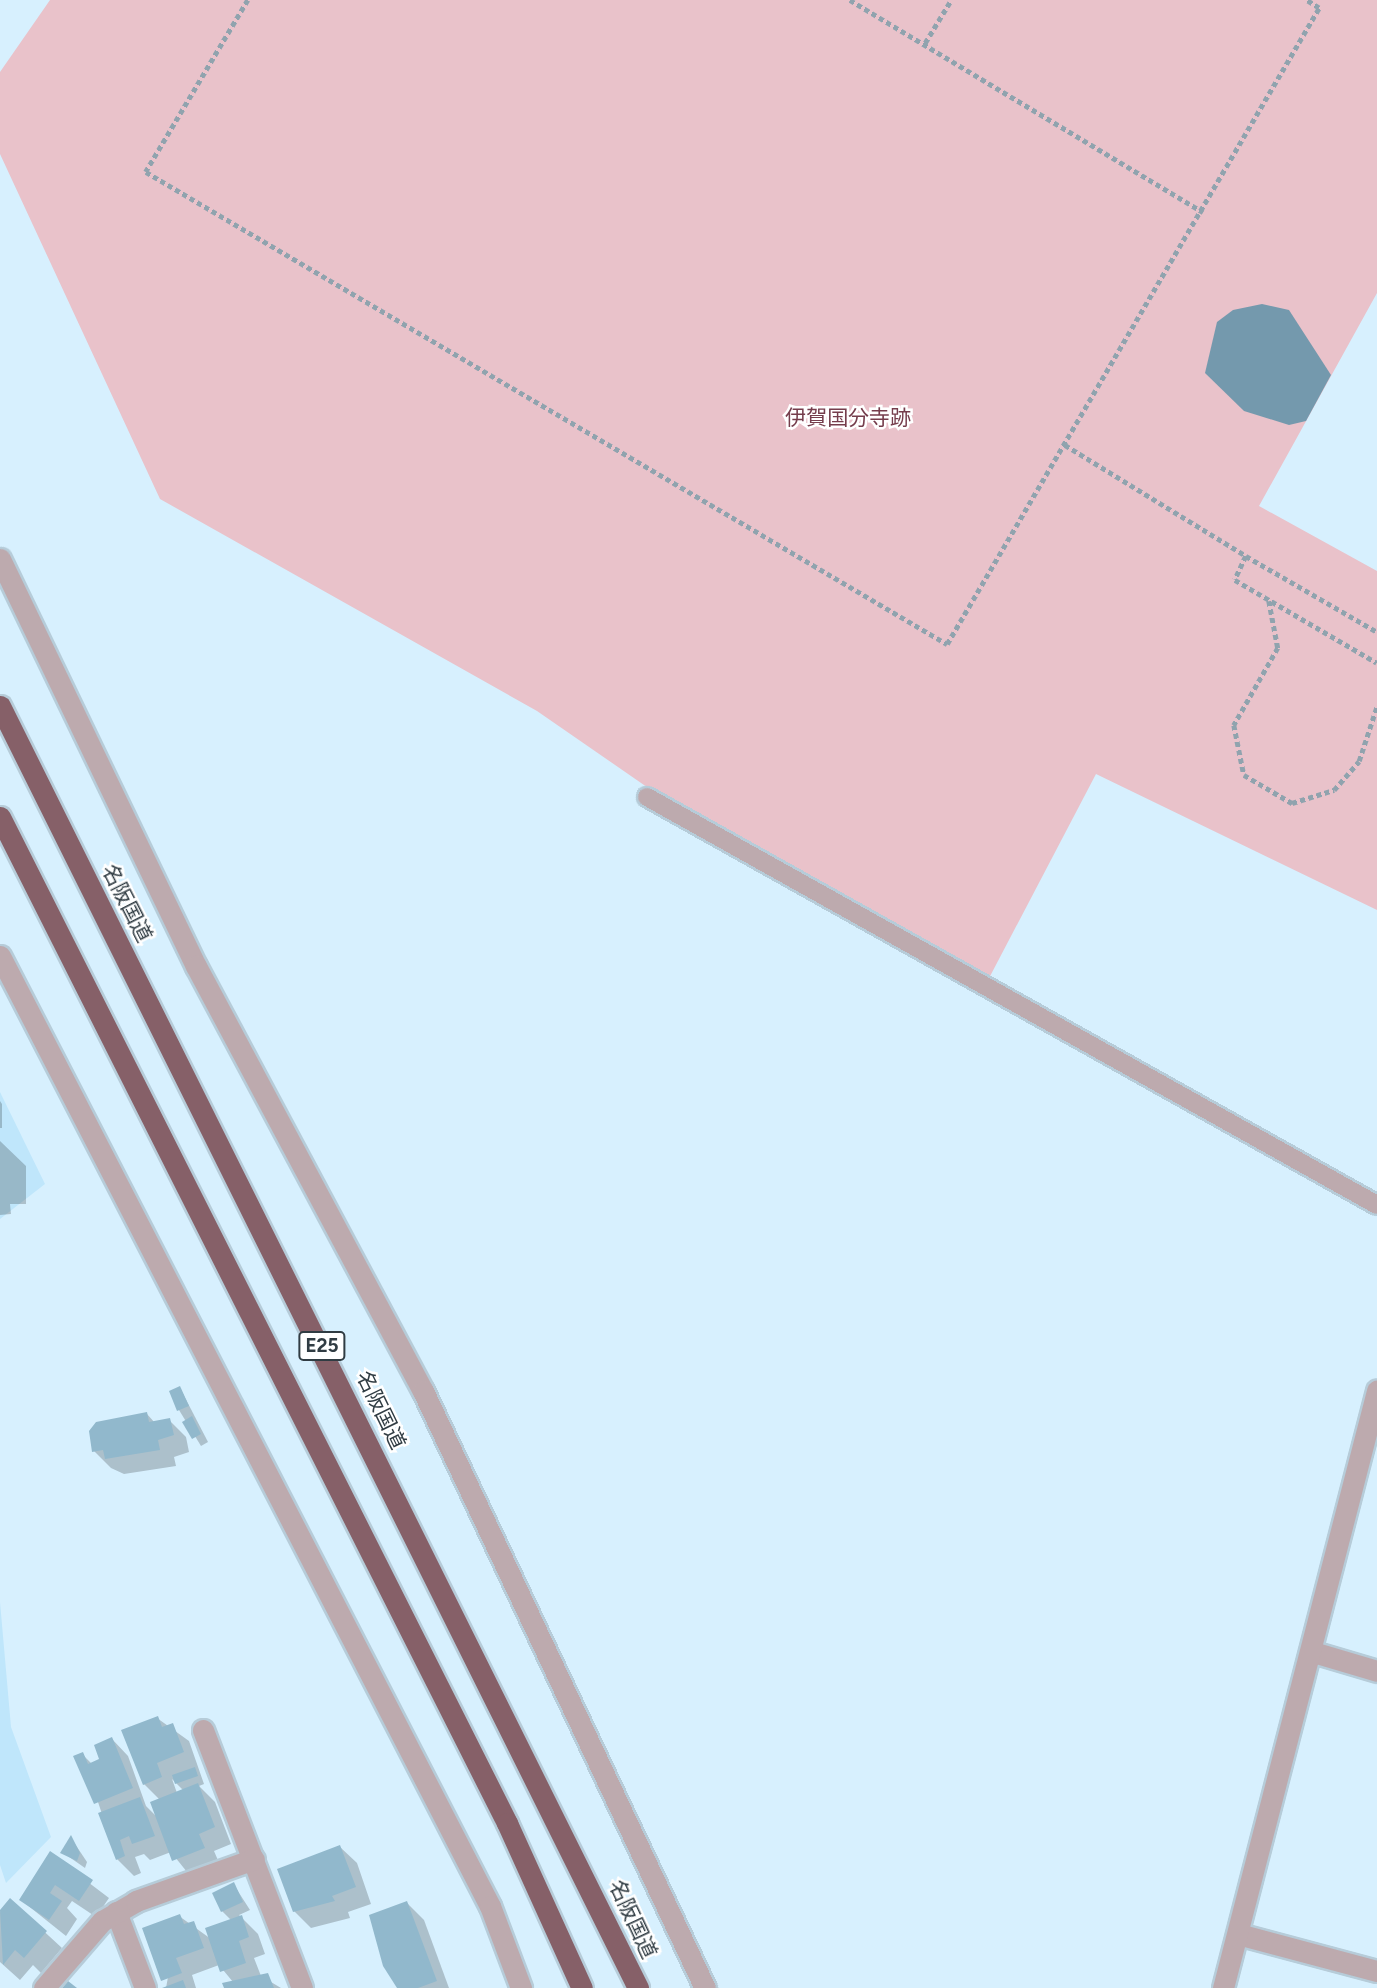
<!DOCTYPE html>
<html>
<head>
<meta charset="utf-8">
<style>
  body { margin:0 }
  #map { position:relative; width:1377px; height:1988px; overflow:hidden; background:#d7f0fe; font-family:Figtree,"Noto Sans JP",sans-serif }
  div>[style] { position:absolute }
  [style*='--x'] { left:calc(var(--x)*1px); top:calc(var(--y)*1px); width:calc(var(--w)*1px); rotate:calc(var(--a)*1deg) }
  .built>* { inset:0; background:#bfe6fb }
  .green>* { inset:0; background:#e9c2ca }
  .water>* { inset:0; background:#7499ad }
  .shadow>* { inset:0; background:#0003 }
  .building>* { inset:0; background:#91b8cc }
  .path>* { height:4.5px; margin-top:-2.25px; transform-origin:0; background:repeating-linear-gradient(90deg,#90a3ae 0 5px,transparent 0 8.5px) }
  .roads { filter:drop-shadow(2px 0 #b6ccd9) drop-shadow(-2px 0 #b6ccd9) drop-shadow(0 2px #b6ccd9) drop-shadow(0 -2px #b6ccd9) }
  .lane>* { height:18px; margin:-9px; padding:0 9px; transform-origin:9px; border-radius:9px; background:#bdaaae }
  .street>* { height:21px; margin:-10.5px; padding:0 10.5px; transform-origin:10.5px; border-radius:10.5px; background:#bdaaae }
  .highway>* { height:21px; margin:-10.5px; padding:0 10.5px; transform-origin:10.5px; border-radius:10.5px; background:#866068 }
  span { translate:-50% -50%; white-space:nowrap; text-align:center; line-height:1.15; -webkit-text-stroke:5px #fff; paint-order:stroke }
  .shield-label span { padding:2px 5px; background:#fff; border:2px solid; border-radius:5px; -webkit-text-stroke-width:0 }
  .shield-label { font-size:19px; color:#303c43; font-weight:700 }
  .park-label { font-size:21px; color:#753d4c }
  .street-label { font-size:21px; color:#303c43 }
</style>
</head>
<body>
<div id="map">
  <div class="built">
    <i style="clip-path:polygon(0 1092px,45px 1184px,0 1219px)"></i>
    <i style="clip-path:polygon(0 1602px,11px 1727px,51px 1837px,6px 1883px,0 1865px)"></i>
  </div>
  <div class="green">
    <i style="clip-path:polygon(50px 0,1377px 0,1377px 293px,1259px 506px,1377px 571px,1377px 910px,1096px 774px,987px 982px,644px 785px,537px 711px,160px 499px,0 154px,0 72px)"></i>
  </div>
  <div class="water">
    <i style="clip-path:polygon(1262px 304px,1289px 310px,1331px 375px,1306px 421px,1289px 425px,1244px 411px,1205px 373px,1217px 322px,1233px 310px)"></i>
  </div>
  <div class="shadow">
    <i style="clip-path:polygon(0 1101px,2px 1104px,2px 1128px,0 1128px)"></i>
    <i style="clip-path:polygon(0 1141px,26px 1166px,26px 1204px,10px 1204px,11px 1214px,0 1215px)"></i>
    <i style="clip-path:polygon(180px 1388px,208px 1442px,201px 1446px,179px 1410px)"></i>
    <i style="clip-path:polygon(147px 1414px,155px 1423px,169px 1420px,186px 1437px,189px 1452px,174px 1457px,176px 1466px,124px 1474px,111px 1468px,94px 1451px)"></i>
    <i style="clip-path:polygon(evenodd,157px 1718px,189px 1741px,204px 1784px,199px 1786px,215px 1802px,231px 1844px,214px 1851px,220px 1865px,191px 1877px,171px 1852px,150px 1860px,144px 1854px,135px 1857px,141px 1873px,134px 1876px,117px 1859px,82px 1754px,92px 1764px,102px 1760px,112px 1739px,128px 1756px,146px 1806px,157px 1817px,160px 1800px,144px 1784px,157px 1718px,172px 1779px,184px 1791px,177px 1793px,172px 1779px)"></i>
    <i style="clip-path:polygon(71px 1838px,87px 1862px,85px 1868px,62px 1852px)"></i>
    <i style="clip-path:polygon(340px 1847px,357px 1863px,371px 1904px,348px 1912px,350px 1918px,311px 1928px,294px 1911px)"></i>
    <i style="clip-path:polygon(51px 1854px,109px 1898px,96px 1917px,72px 1901px,67px 1908px,77px 1919px,66px 1936px,21px 1900px)"></i>
    <i style="clip-path:polygon(234px 1885px,250px 1910px,239px 1915px,258px 1934px,265px 1954px,254px 1958px,261px 1976px,281px 1988px,225px 1988px,233px 1982px,219px 1965px,192px 1975px,196px 1988px,166px 1988px,179px 1916px,211px 1939px,232px 1921px,222px 1911px)"></i>
    <i style="clip-path:polygon(10px 1900px,62px 1948px,41px 1973px,33px 1965px,20px 1980px,0 1962px,0 1912px)"></i>
    <i style="clip-path:polygon(407px 1903px,424px 1920px,449px 1988px,398px 1988px)"></i>
  </div>
  <div class="building">
    <i style="clip-path:polygon(180px 1386px,189px 1406px,177px 1411px,169px 1391px)"></i>
    <i style="clip-path:polygon(147px 1412px,149px 1422px,170px 1418px,174px 1435px,158px 1440px,160px 1450px,105px 1459px,103px 1450px,92px 1452px,89px 1431px,96px 1422px)"></i>
    <i style="clip-path:polygon(192px 1416px,201px 1434px,192px 1439px,182px 1422px)"></i>
    <i style="clip-path:polygon(158px 1716px,162px 1727px,173px 1723px,184px 1752px,157px 1763px,162px 1777px,143px 1785px,121px 1730px)"></i>
    <i style="clip-path:polygon(112px 1737px,133px 1788px,94px 1804px,73px 1756px,83px 1752px,88px 1764px,99px 1759px,94px 1745px)"></i>
    <i style="clip-path:polygon(195px 1767px,198px 1776px,175px 1784px,172px 1775px)"></i>
    <i style="clip-path:polygon(198px 1783px,215px 1827px,199px 1834px,205px 1848px,172px 1861px,150px 1802px)"></i>
    <i style="clip-path:polygon(140px 1797px,155px 1836px,132px 1844px,129px 1836px,120px 1840px,125px 1856px,116px 1860px,98px 1813px)"></i>
    <i style="clip-path:polygon(71px 1835px,80px 1853px,77px 1861px,60px 1853px)"></i>
    <i style="clip-path:polygon(340px 1845px,356px 1887px,332px 1896px,335px 1901px,293px 1912px,277px 1869px)"></i>
    <i style="clip-path:polygon(50px 1851px,93px 1880px,79px 1901px,55px 1885px,50px 1893px,62px 1901px,49px 1920px,19px 1900px)"></i>
    <i style="clip-path:polygon(234px 1882px,243px 1902px,221px 1912px,212px 1893px)"></i>
    <i style="clip-path:polygon(10px 1898px,47px 1931px,24px 1958px,15px 1950px,3px 1965px,0 1910px)"></i>
    <i style="clip-path:polygon(407px 1901px,437px 1981px,418px 1988px,397px 1988px,383px 1966px,369px 1915px)"></i>
    <i style="clip-path:polygon(180px 1914px,184px 1924px,194px 1921px,204px 1948px,176px 1958px,182px 1973px,161px 1981px,142px 1928px)"></i>
    <i style="clip-path:polygon(242px 1915px,249px 1937px,239px 1941px,246px 1963px,220px 1972px,205px 1928px)"></i>
    <i style="clip-path:polygon(268px 1973px,274px 1988px,224px 1988px,222px 1983px)"></i>
    <i style="clip-path:polygon(183px 1980px,186px 1988px,162px 1988px)"></i>
    <i style="clip-path:polygon(68px 1981px,77px 1988px,62px 1988px)"></i>
  </div>
  <div class="path">
    <i style="--x:248;--y:0;--w:200;--a:120.7"></i>
    <i style="--x:146;--y:172;--w:930;--a:30.51"></i>
    <i style="--x:947;--y:644;--w:737;--a:-59.68"></i>
    <i style="--x:1319;--y:8;--w:15;--a:-148"></i>
    <i style="--x:850;--y:0;--w:412;--a:31"></i>
    <i style="--x:925;--y:43;--w:50;--a:-58.8"></i>
    <i style="--x:1065;--y:445;--w:212;--a:31.5"></i>
    <i style="--x:1246;--y:556;--w:26;--a:115"></i>
    <i style="--x:1235;--y:580;--w:164;--a:30.3"></i>
    <i style="--x:1246;--y:556;--w:151;--a:30.1"></i>
    <i style="--x:1269;--y:601;--w:48;--a:79.2"></i>
    <i style="--x:1278;--y:648;--w:89;--a:119.7"></i>
    <i style="--x:1234;--y:725;--w:51;--a:78.7"></i>
    <i style="--x:1244;--y:775;--w:56;--a:30.3"></i>
    <i style="--x:1292;--y:803;--w:44;--a:-17.2"></i>
    <i style="--x:1334;--y:790;--w:38;--a:-49"></i>
    <i style="--x:1359;--y:761;--w:58;--a:-71.9"></i>
  </div>
  <div class="roads">
    <div class="lane">
      <i style="--x:647;--y:797;--w:836;--a:29.2"></i>
    </div>
    <div class="street">
      <i style="--x:0;--y:559;--w:452;--a:64.3"></i>
      <i style="--x:196;--y:966;--w:482;--a:61.9"></i>
      <i style="--x:423;--y:1391;--w:660;--a:64.72"></i>
      <i style="--x:0;--y:956;--w:1069;--a:62.72"></i>
      <i style="--x:490;--y:1906;--w:88;--a:69.3"></i>
      <i style="--x:1313;--y:1652;--w:67;--a:16.5"></i>
      <i style="--x:203;--y:1730;--w:276;--a:69"></i>
      <i style="--x:116;--y:1912;--w:81;--a:69.1"></i>
      <i style="--x:1238;--y:1934;--w:144;--a:14.9"></i>
      <i style="--x:44;--y:1988;--w:89;--a:-49.1"></i>
      <i style="--x:102;--y:1921;--w:39;--a:-30"></i>
      <i style="--x:136;--y:1901;--w:125;--a:-19.6"></i>
      <i style="--x:1223;--y:1988;--w:617;--a:-75.54"></i>
    </div>
    <div class="highway">
      <i style="--x:0;--y:706;--w:1432;--a:63.54"></i>
      <i style="--x:0;--y:817;--w:1127;--a:63.25"></i>
      <i style="--x:507;--y:1823;--w:181;--a:65.6"></i>
    </div>
  </div>
  <div class="shield-label">
    <span style="left:322px;top:1346px">E25</span>
  </div>
  <div class="park-label">
    <span style="left:848px;top:418px">伊賀国分寺跡</span>
  </div>
  <div class="street-label">
    <span style="left:127px;top:903px;rotate:63deg">名阪国道</span>
    <span style="left:381px;top:1410px;rotate:64deg">名阪国道</span>
    <span style="left:633px;top:1919px;rotate:65deg">名阪国道</span>
  </div>
</div>
</body>
</html>
